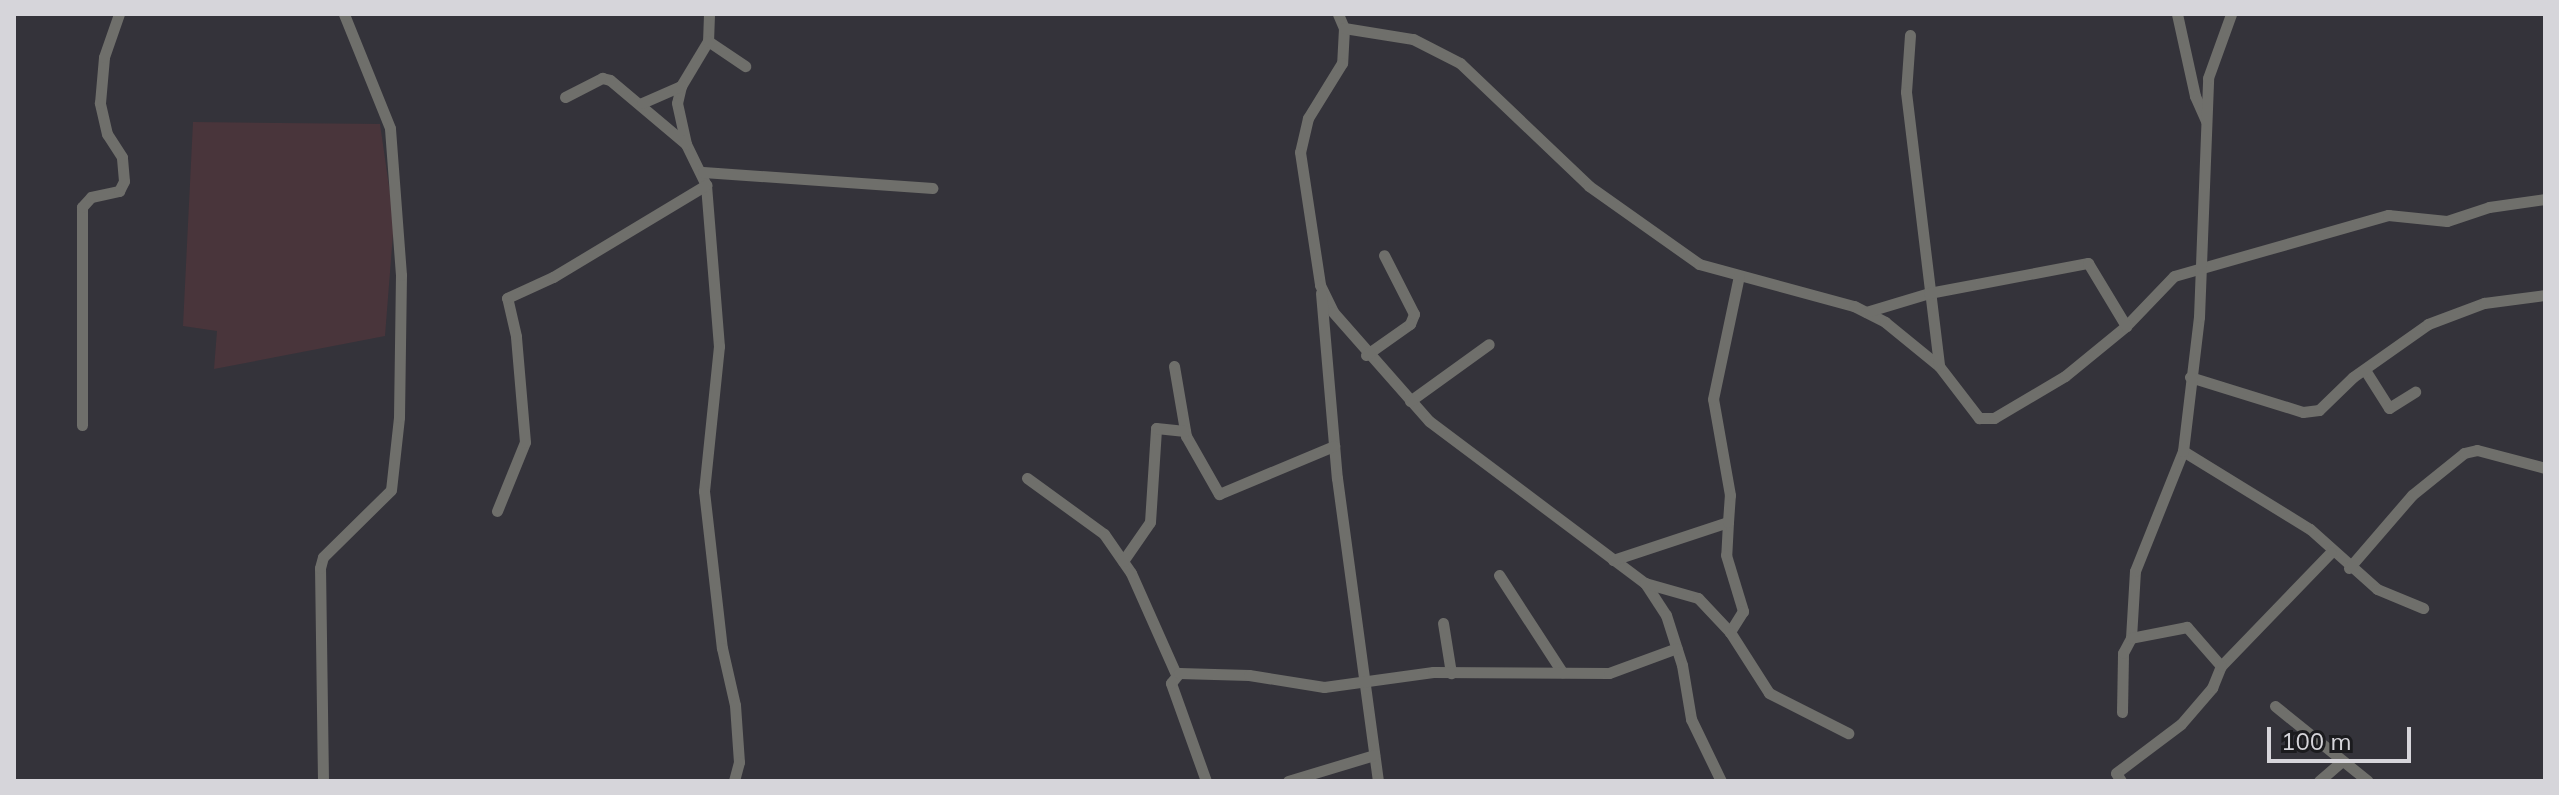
<!DOCTYPE html>
<html>
<head>
<meta charset="utf-8">
<style>
  body { margin:0 }
  #map { position:relative; width:2559px; height:795px; overflow:hidden; background:#34333a; font-family:Mulish,sans-serif }
  div>[style] { position:absolute }
  [style*='--x'] { left:calc(var(--x)*1px); top:calc(var(--y)*1px); width:calc(var(--w)*1px); rotate:calc(var(--a)*1deg) }
  .industrial>* { inset:0; background:#49353b }
  .street>* { height:11px; margin:-5.5px; padding:0 5.5px; transform-origin:5.5px; border-radius:5.5px; background:#6f6f6b }
  span { translate:-50% -50%; white-space:nowrap; text-align:center; line-height:1.15; -webkit-text-stroke:6px #1b1b1e; paint-order:stroke }
  .frame { position:absolute; inset:0; border:16px solid #d6d5da; pointer-events:none }
  .scale { position:absolute; left:2267px; top:727px; width:144px; height:36px; box-sizing:border-box; border:4px solid #d6d5da; border-top:0; padding-left:10px; font-size:24px; line-height:28px; white-space:nowrap; color:#d6d5da; -webkit-text-stroke:6px #1b1b1e; paint-order:stroke }
</style>
</head>
<body>
<div id="map">
  <div class="industrial">
    <i style="clip-path:polygon(193px 122px,380px 124px,394px 221px,385px 336px,214px 369px,217px 331px,183px 326px)"></i>
  </div>
  <div class="street">
    <i style="--x:709;--y:14;--w:27;--a:92"></i>
    <i style="--x:708;--y:41;--w:52;--a:121"></i>
    <i style="--x:681;--y:86;--w:17;--a:103"></i>
    <i style="--x:677;--y:103;--w:42;--a:77.6"></i>
    <i style="--x:686;--y:144;--w:46;--a:64"></i>
    <i style="--x:706;--y:185;--w:162;--a:85.4"></i>
    <i style="--x:719;--y:346;--w:146;--a:95.9"></i>
    <i style="--x:704;--y:491;--w:158;--a:83.5"></i>
    <i style="--x:722;--y:648;--w:58;--a:77.2"></i>
    <i style="--x:735;--y:705;--w:57;--a:86"></i>
    <i style="--x:739;--y:762;--w:20;--a:105"></i>
    <i style="--x:1338;--y:14;--w:15;--a:67"></i>
    <i style="--x:1344;--y:28;--w:35;--a:93"></i>
    <i style="--x:1342;--y:63;--w:65;--a:121.7"></i>
    <i style="--x:1308;--y:118;--w:35;--a:103"></i>
    <i style="--x:1300;--y:152;--w:134;--a:81.4"></i>
    <i style="--x:1320;--y:285;--w:30;--a:64"></i>
    <i style="--x:1333;--y:312;--w:145;--a:48.6"></i>
    <i style="--x:1429;--y:421;--w:270;--a:36.9"></i>
    <i style="--x:1645;--y:583;--w:38;--a:57"></i>
    <i style="--x:1666;--y:615;--w:52;--a:72.3"></i>
    <i style="--x:1682;--y:665;--w:55;--a:80.5"></i>
    <i style="--x:1691;--y:719;--w:69;--a:64.2"></i>
    <i style="--x:2177;--y:14;--w:84;--a:77.6"></i>
    <i style="--x:2195;--y:96;--w:27;--a:66"></i>
    <i style="--x:1344;--y:28;--w:70;--a:9.1"></i>
    <i style="--x:1413;--y:39;--w:53;--a:27.1"></i>
    <i style="--x:1460;--y:63;--w:178;--a:43.6"></i>
    <i style="--x:1589;--y:186;--w:135;--a:35.3"></i>
    <i style="--x:1699;--y:264;--w:161;--a:15.2"></i>
    <i style="--x:1854;--y:306;--w:35;--a:27"></i>
    <i style="--x:1885;--y:322;--w:70;--a:39.2"></i>
    <i style="--x:1939;--y:366;--w:66;--a:52.4"></i>
    <i style="--x:1979;--y:418;--w:15;--a:0"></i>
    <i style="--x:1994;--y:418;--w:82;--a:-30.6"></i>
    <i style="--x:2065;--y:376;--w:79;--a:-39.3"></i>
    <i style="--x:2126;--y:326;--w:69;--a:-46.2"></i>
    <i style="--x:2174;--y:276;--w:223;--a:-15.9"></i>
    <i style="--x:2388;--y:215;--w:59;--a:5.8"></i>
    <i style="--x:2447;--y:221;--w:44;--a:-18.4"></i>
    <i style="--x:2489;--y:207;--w:57;--a:-8.1"></i>
    <i style="--x:1910;--y:35;--w:57;--a:94"></i>
    <i style="--x:1906;--y:92;--w:276;--a:83.1"></i>
    <i style="--x:708;--y:41;--w:45;--a:34"></i>
    <i style="--x:565;--y:97;--w:42;--a:-27.2"></i>
    <i style="--x:602;--y:78;--w:8;--a:14"></i>
    <i style="--x:610;--y:80;--w:99;--a:40.1"></i>
    <i style="--x:642;--y:103;--w:43;--a:-23.6"></i>
    <i style="--x:703;--y:172;--w:230;--a:4"></i>
    <i style="--x:1321;--y:293;--w:186;--a:85.1"></i>
    <i style="--x:1337;--y:478;--w:306;--a:82.3"></i>
    <i style="--x:1866;--y:312;--w:66;--a:-16.8"></i>
    <i style="--x:1929;--y:293;--w:162;--a:-10.7"></i>
    <i style="--x:2088;--y:263;--w:74;--a:58.9"></i>
    <i style="--x:1366;--y:355;--w:54;--a:-35.2"></i>
    <i style="--x:1410;--y:324;--w:11;--a:-68"></i>
    <i style="--x:1414;--y:314;--w:66;--a:-117"></i>
    <i style="--x:1174;--y:366;--w:71;--a:80.3"></i>
    <i style="--x:1186;--y:436;--w:67;--a:60.4"></i>
    <i style="--x:1219;--y:494;--w:125;--a:-22.7"></i>
    <i style="--x:2365;--y:370;--w:45;--a:57.7"></i>
    <i style="--x:2389;--y:408;--w:31;--a:-32"></i>
    <i style="--x:2190;--y:377;--w:118;--a:17.2"></i>
    <i style="--x:2303;--y:412;--w:16;--a:-7"></i>
    <i style="--x:2319;--y:410;--w:47;--a:-44.1"></i>
    <i style="--x:2353;--y:377;--w:92;--a:-35.2"></i>
    <i style="--x:2428;--y:324;--w:60;--a:-20.6"></i>
    <i style="--x:2484;--y:303;--w:62;--a:-7.5"></i>
    <i style="--x:1410;--y:401;--w:97;--a:-35.8"></i>
    <i style="--x:82;--y:425;--w:218;--a:-90"></i>
    <i style="--x:82;--y:207;--w:13;--a:-48"></i>
    <i style="--x:91;--y:197;--w:29;--a:-12"></i>
    <i style="--x:119;--y:191;--w:11;--a:-63"></i>
    <i style="--x:124;--y:181;--w:24;--a:-95"></i>
    <i style="--x:122;--y:157;--w:27;--a:-123"></i>
    <i style="--x:107;--y:134;--w:32;--a:-103"></i>
    <i style="--x:100;--y:103;--w:46;--a:-85"></i>
    <i style="--x:104;--y:57;--w:46;--a:-70.8"></i>
    <i style="--x:2183;--y:451;--w:149;--a:31.6"></i>
    <i style="--x:2310;--y:529;--w:90;--a:41.8"></i>
    <i style="--x:2377;--y:589;--w:50;--a:22.4"></i>
    <i style="--x:1027;--y:478;--w:95;--a:36"></i>
    <i style="--x:1104;--y:534;--w:47;--a:55.3"></i>
    <i style="--x:1131;--y:573;--w:111;--a:66"></i>
    <i style="--x:497;--y:511;--w:74;--a:-67.9"></i>
    <i style="--x:525;--y:442;--w:106;--a:-94.9"></i>
    <i style="--x:516;--y:336;--w:39;--a:-103"></i>
    <i style="--x:507;--y:298;--w:51;--a:-24.5"></i>
    <i style="--x:553;--y:277;--w:179;--a:-31"></i>
    <i style="--x:1728;--y:522;--w:33;--a:93"></i>
    <i style="--x:1726;--y:555;--w:59;--a:73.1"></i>
    <i style="--x:1743;--y:611;--w:25;--a:122"></i>
    <i style="--x:1613;--y:560;--w:121;--a:-18.3"></i>
    <i style="--x:1728;--y:522;--w:27;--a:-86"></i>
    <i style="--x:1730;--y:495;--w:97;--a:-100"></i>
    <i style="--x:1713;--y:399;--w:126;--a:-78.1"></i>
    <i style="--x:1123;--y:561;--w:47;--a:-55.3"></i>
    <i style="--x:1150;--y:522;--w:94;--a:-86.3"></i>
    <i style="--x:1156;--y:428;--w:29;--a:6"></i>
    <i style="--x:2349;--y:568;--w:96;--a:-49.2"></i>
    <i style="--x:2412;--y:495;--w:67;--a:-38.9"></i>
    <i style="--x:2464;--y:453;--w:13;--a:-13"></i>
    <i style="--x:2477;--y:450;--w:70;--a:14.8"></i>
    <i style="--x:1499;--y:575;--w:116;--a:57"></i>
    <i style="--x:1645;--y:583;--w:55;--a:15.8"></i>
    <i style="--x:1698;--y:598;--w:47;--a:46.7"></i>
    <i style="--x:1730;--y:632;--w:72;--a:57.4"></i>
    <i style="--x:1769;--y:693;--w:89;--a:26.9"></i>
    <i style="--x:1443;--y:623;--w:51;--a:80.9"></i>
    <i style="--x:2221;--y:666;--w:158;--a:-46"></i>
    <i style="--x:2275;--y:706;--w:119;--a:38.9"></i>
    <i style="--x:2122;--y:712;--w:59;--a:-89"></i>
    <i style="--x:2123;--y:653;--w:17;--a:-62"></i>
    <i style="--x:2131;--y:638;--w:67;--a:-86.6"></i>
    <i style="--x:2135;--y:571;--w:129;--a:-68.2"></i>
    <i style="--x:2183;--y:451;--w:135;--a:-83.2"></i>
    <i style="--x:2199;--y:317;--w:239;--a:-87.8"></i>
    <i style="--x:2208;--y:78;--w:68;--a:-70.2"></i>
    <i style="--x:323;--y:781;--w:213;--a:-90.8"></i>
    <i style="--x:320;--y:568;--w:11;--a:-75"></i>
    <i style="--x:323;--y:557;--w:95;--a:-44.6"></i>
    <i style="--x:391;--y:490;--w:73;--a:-83.7"></i>
    <i style="--x:399;--y:417;--w:142;--a:-89.2"></i>
    <i style="--x:401;--y:275;--w:147;--a:-94.3"></i>
    <i style="--x:390;--y:128;--w:123;--a:-112"></i>
    <i style="--x:1206;--y:781;--w:104;--a:-109.7"></i>
    <i style="--x:1171;--y:683;--w:13;--a:-51"></i>
    <i style="--x:1179;--y:673;--w:70;--a:1.6"></i>
    <i style="--x:1249;--y:675;--w:76;--a:9.1"></i>
    <i style="--x:1324;--y:687;--w:110;--a:-7.8"></i>
    <i style="--x:1433;--y:672;--w:176;--a:0.3"></i>
    <i style="--x:1609;--y:673;--w:72;--a:-20.2"></i>
    <i style="--x:1288;--y:781;--w:90;--a:-16.8"></i>
    <i style="--x:2121;--y:781;--w:9;--a:-122"></i>
    <i style="--x:2116;--y:773;--w:81;--a:-37"></i>
    <i style="--x:2181;--y:724;--w:48;--a:-49.3"></i>
    <i style="--x:2212;--y:688;--w:24;--a:-68"></i>
    <i style="--x:2221;--y:666;--w:52;--a:-131.1"></i>
    <i style="--x:2187;--y:627;--w:57;--a:168.9"></i>
    <i style="--x:2319;--y:781;--w:30;--a:-41"></i>
  </div>
  <div class="frame"></div>
  <div class="scale">100 m</div>
</div>
</body>
</html>
